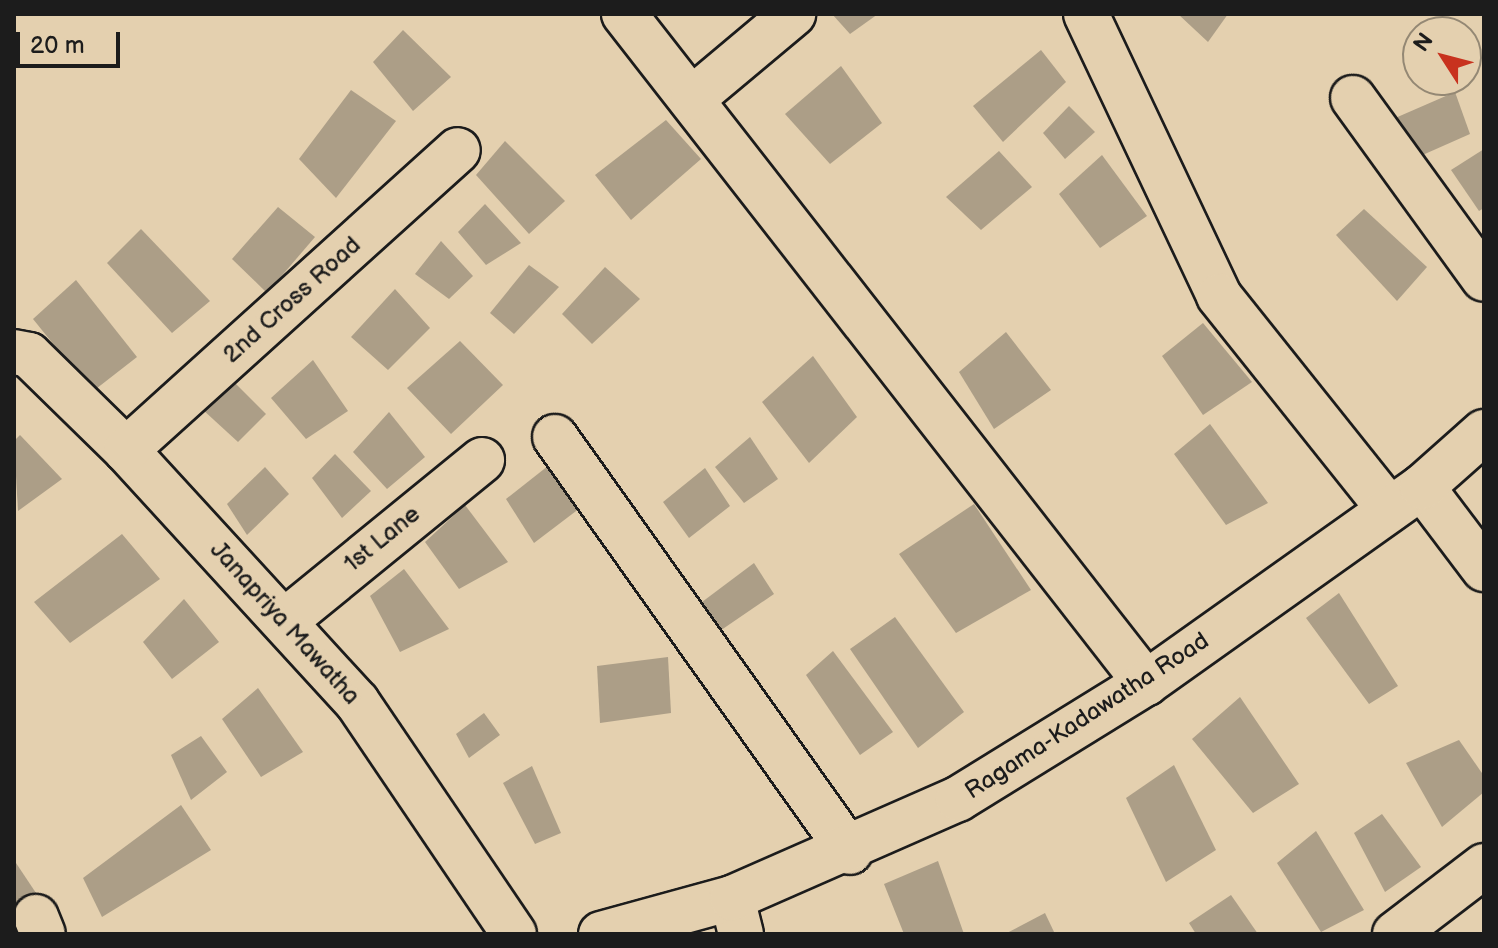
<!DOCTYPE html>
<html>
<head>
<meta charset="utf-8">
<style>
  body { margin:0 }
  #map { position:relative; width:1498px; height:948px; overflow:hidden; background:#e4d0af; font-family:"Balsamiq Sans",sans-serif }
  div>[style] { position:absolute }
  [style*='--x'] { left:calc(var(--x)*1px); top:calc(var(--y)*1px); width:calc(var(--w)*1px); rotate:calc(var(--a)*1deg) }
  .building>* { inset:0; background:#ac9e87 }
  .roads { filter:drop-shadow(2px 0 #1c1c1c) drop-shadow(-2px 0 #1c1c1c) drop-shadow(0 2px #1c1c1c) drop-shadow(0 -2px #1c1c1c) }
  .minor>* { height:44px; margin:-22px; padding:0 22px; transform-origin:22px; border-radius:22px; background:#e4d0af }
  .major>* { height:44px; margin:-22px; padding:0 22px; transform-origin:22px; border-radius:22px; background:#e4d0af }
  span { translate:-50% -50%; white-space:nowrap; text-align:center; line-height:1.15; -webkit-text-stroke:8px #e4d0af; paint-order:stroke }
  .street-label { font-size:24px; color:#1c1c1c }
  .frame { position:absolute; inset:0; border:16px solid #1c1c1c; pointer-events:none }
  .north { position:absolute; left:1402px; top:16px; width:80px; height:80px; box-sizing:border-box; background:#e4d0af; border:2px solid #948874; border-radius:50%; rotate:306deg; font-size:22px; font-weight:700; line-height:32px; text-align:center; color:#1c1c1c }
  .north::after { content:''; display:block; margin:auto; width:28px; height:36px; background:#c8321e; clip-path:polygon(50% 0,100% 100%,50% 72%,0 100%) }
  .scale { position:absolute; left:16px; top:32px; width:104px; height:36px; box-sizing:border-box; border:4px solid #1c1c1c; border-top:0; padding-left:10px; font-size:24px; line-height:28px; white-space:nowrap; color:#1c1c1c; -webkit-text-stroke:6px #e4d0af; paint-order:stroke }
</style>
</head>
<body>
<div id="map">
  <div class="building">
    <i style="clip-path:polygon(832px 14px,878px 14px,850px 34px)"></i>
    <i style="clip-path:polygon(1178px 14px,1228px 14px,1208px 42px)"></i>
    <i style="clip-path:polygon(403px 30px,451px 77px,413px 111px,373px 62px)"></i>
    <i style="clip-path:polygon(1041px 50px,1066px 82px,1003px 142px,973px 106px)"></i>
    <i style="clip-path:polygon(841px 66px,882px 123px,830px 164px,785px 114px)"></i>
    <i style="clip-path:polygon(351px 90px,396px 121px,336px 198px,299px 159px)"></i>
    <i style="clip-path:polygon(1455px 92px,1470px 134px,1409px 161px,1386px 122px)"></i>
    <i style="clip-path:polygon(1069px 106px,1095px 132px,1065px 159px,1043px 133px)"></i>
    <i style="clip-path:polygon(666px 120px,701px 159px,631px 220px,595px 175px)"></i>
    <i style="clip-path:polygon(505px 141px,565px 201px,529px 234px,476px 175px)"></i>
    <i style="clip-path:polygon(1484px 149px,1484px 208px,1479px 211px,1451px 170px)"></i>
    <i style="clip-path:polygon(999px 151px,1032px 187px,981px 230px,946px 197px)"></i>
    <i style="clip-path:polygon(1102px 155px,1147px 216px,1100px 248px,1059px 194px)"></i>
    <i style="clip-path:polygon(485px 204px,521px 243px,486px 265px,458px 232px)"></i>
    <i style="clip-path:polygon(278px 207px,315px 237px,267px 293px,232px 259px)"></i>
    <i style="clip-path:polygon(1364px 209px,1427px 267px,1397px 301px,1336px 235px)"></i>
    <i style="clip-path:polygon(141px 229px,210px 301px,172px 333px,107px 263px)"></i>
    <i style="clip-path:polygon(441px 241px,473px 276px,449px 299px,415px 274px)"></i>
    <i style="clip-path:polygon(529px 265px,559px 287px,514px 334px,490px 313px)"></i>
    <i style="clip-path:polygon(605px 267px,640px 299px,592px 344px,562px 314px)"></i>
    <i style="clip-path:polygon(76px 280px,137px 357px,92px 392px,33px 319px)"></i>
    <i style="clip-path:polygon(395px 289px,430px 328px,388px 370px,351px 337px)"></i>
    <i style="clip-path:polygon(1203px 323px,1252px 382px,1203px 415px,1162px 356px)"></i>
    <i style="clip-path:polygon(1006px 332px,1051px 390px,994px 429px,959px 372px)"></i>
    <i style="clip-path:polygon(460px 341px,503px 385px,451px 434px,407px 388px)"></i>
    <i style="clip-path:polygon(813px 356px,857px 417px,809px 463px,762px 402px)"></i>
    <i style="clip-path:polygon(313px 360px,348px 411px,306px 439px,271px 398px)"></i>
    <i style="clip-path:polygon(234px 382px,266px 414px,238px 442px,202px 409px)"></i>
    <i style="clip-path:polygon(389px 412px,425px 457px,387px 489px,353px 452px)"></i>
    <i style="clip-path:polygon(1210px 424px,1268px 503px,1226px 525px,1174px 454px)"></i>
    <i style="clip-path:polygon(20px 435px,62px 479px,18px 511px,14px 441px)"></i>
    <i style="clip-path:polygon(750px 437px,778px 479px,744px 503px,715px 467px)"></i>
    <i style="clip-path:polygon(335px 454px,371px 491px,342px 518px,312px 478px)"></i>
    <i style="clip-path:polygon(553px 462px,584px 505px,534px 543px,506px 499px)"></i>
    <i style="clip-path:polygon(265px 467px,289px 494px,247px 535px,227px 504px)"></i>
    <i style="clip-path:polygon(705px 468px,730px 506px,689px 538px,663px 502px)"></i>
    <i style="clip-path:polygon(974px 504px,1031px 590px,956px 633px,899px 554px)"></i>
    <i style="clip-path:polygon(465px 505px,508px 562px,459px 589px,425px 542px)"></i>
    <i style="clip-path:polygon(122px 534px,160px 579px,70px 643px,34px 602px)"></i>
    <i style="clip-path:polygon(754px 563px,774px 594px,711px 637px,690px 611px)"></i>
    <i style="clip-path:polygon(404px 569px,449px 629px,400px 652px,370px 596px)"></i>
    <i style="clip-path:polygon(1339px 593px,1398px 686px,1369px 704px,1306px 618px)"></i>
    <i style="clip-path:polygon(184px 599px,219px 642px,172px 679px,143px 642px)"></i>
    <i style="clip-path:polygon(895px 617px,964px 712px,918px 748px,850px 649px)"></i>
    <i style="clip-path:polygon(833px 651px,893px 732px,860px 755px,806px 675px)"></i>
    <i style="clip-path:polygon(668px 657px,671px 713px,600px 723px,597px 666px)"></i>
    <i style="clip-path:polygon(258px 688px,303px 752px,261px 777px,222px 719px)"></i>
    <i style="clip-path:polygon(1240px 697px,1299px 784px,1253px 813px,1192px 739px)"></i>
    <i style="clip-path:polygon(484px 713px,500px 735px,469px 758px,456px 734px)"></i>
    <i style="clip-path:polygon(201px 736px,227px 772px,191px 800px,171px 755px)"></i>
    <i style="clip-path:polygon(1459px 740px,1484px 776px,1484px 792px,1442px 827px,1406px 763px)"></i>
    <i style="clip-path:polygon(1174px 765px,1216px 850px,1166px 882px,1126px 798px)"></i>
    <i style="clip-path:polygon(532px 766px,561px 833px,535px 844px,503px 783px)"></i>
    <i style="clip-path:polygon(181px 805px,211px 850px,102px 917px,83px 878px)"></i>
    <i style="clip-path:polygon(1382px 814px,1421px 867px,1385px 892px,1354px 833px)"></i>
    <i style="clip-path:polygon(1316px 831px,1364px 910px,1321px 932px,1277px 863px)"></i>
    <i style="clip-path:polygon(14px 860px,36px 893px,14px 910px)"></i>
    <i style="clip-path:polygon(938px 861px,964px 934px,904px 934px,884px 884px)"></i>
    <i style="clip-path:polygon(1231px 895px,1258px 934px,1196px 934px,1189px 923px)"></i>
    <i style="clip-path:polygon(1045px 913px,1055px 934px,1005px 934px)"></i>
  </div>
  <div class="roads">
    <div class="minor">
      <i style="--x:624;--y:14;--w:849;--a:52.04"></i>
      <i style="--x:1086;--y:14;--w:312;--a:64.7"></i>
      <i style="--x:1219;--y:296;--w:273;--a:51.4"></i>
      <i style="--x:693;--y:98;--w:131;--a:-40"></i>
      <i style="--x:1353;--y:98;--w:223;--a:54.1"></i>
      <i style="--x:14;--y:352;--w:15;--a:11"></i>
      <i style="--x:29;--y:355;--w:136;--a:44.4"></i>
      <i style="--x:126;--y:450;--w:342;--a:47.5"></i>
      <i style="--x:357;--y:702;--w:280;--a:55.9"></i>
      <i style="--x:555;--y:437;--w:509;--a:54.59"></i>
      <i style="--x:126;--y:450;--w:447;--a:-42.1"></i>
      <i style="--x:1422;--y:487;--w:103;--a:52.9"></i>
      <i style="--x:286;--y:620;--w:253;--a:-39.2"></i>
      <i style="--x:732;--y:898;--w:37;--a:76"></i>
      <i style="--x:36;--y:917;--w:18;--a:68"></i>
      <i style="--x:1395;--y:934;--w:112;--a:-37.4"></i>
    </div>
    <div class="major">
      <i style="--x:601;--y:934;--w:136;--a:-15.4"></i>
      <i style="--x:732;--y:898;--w:247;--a:-23.7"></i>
      <i style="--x:958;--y:799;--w:221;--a:-31.7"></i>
      <i style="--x:1146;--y:683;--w:339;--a:-35.4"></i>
      <i style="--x:1422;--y:487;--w:83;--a:-41.6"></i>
    </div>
  </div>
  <div class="street-label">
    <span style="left:292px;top:300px;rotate:-42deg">2nd Cross Road</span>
    <span style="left:382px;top:539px;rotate:-39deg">1st Lane</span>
    <span style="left:285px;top:623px;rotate:48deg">Janapriya Mawatha</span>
    <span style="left:1087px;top:716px;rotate:-33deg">Ragama-Kadawatha Road</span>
  </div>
  <div class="frame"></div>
  <div class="north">N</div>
  <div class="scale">20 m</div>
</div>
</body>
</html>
